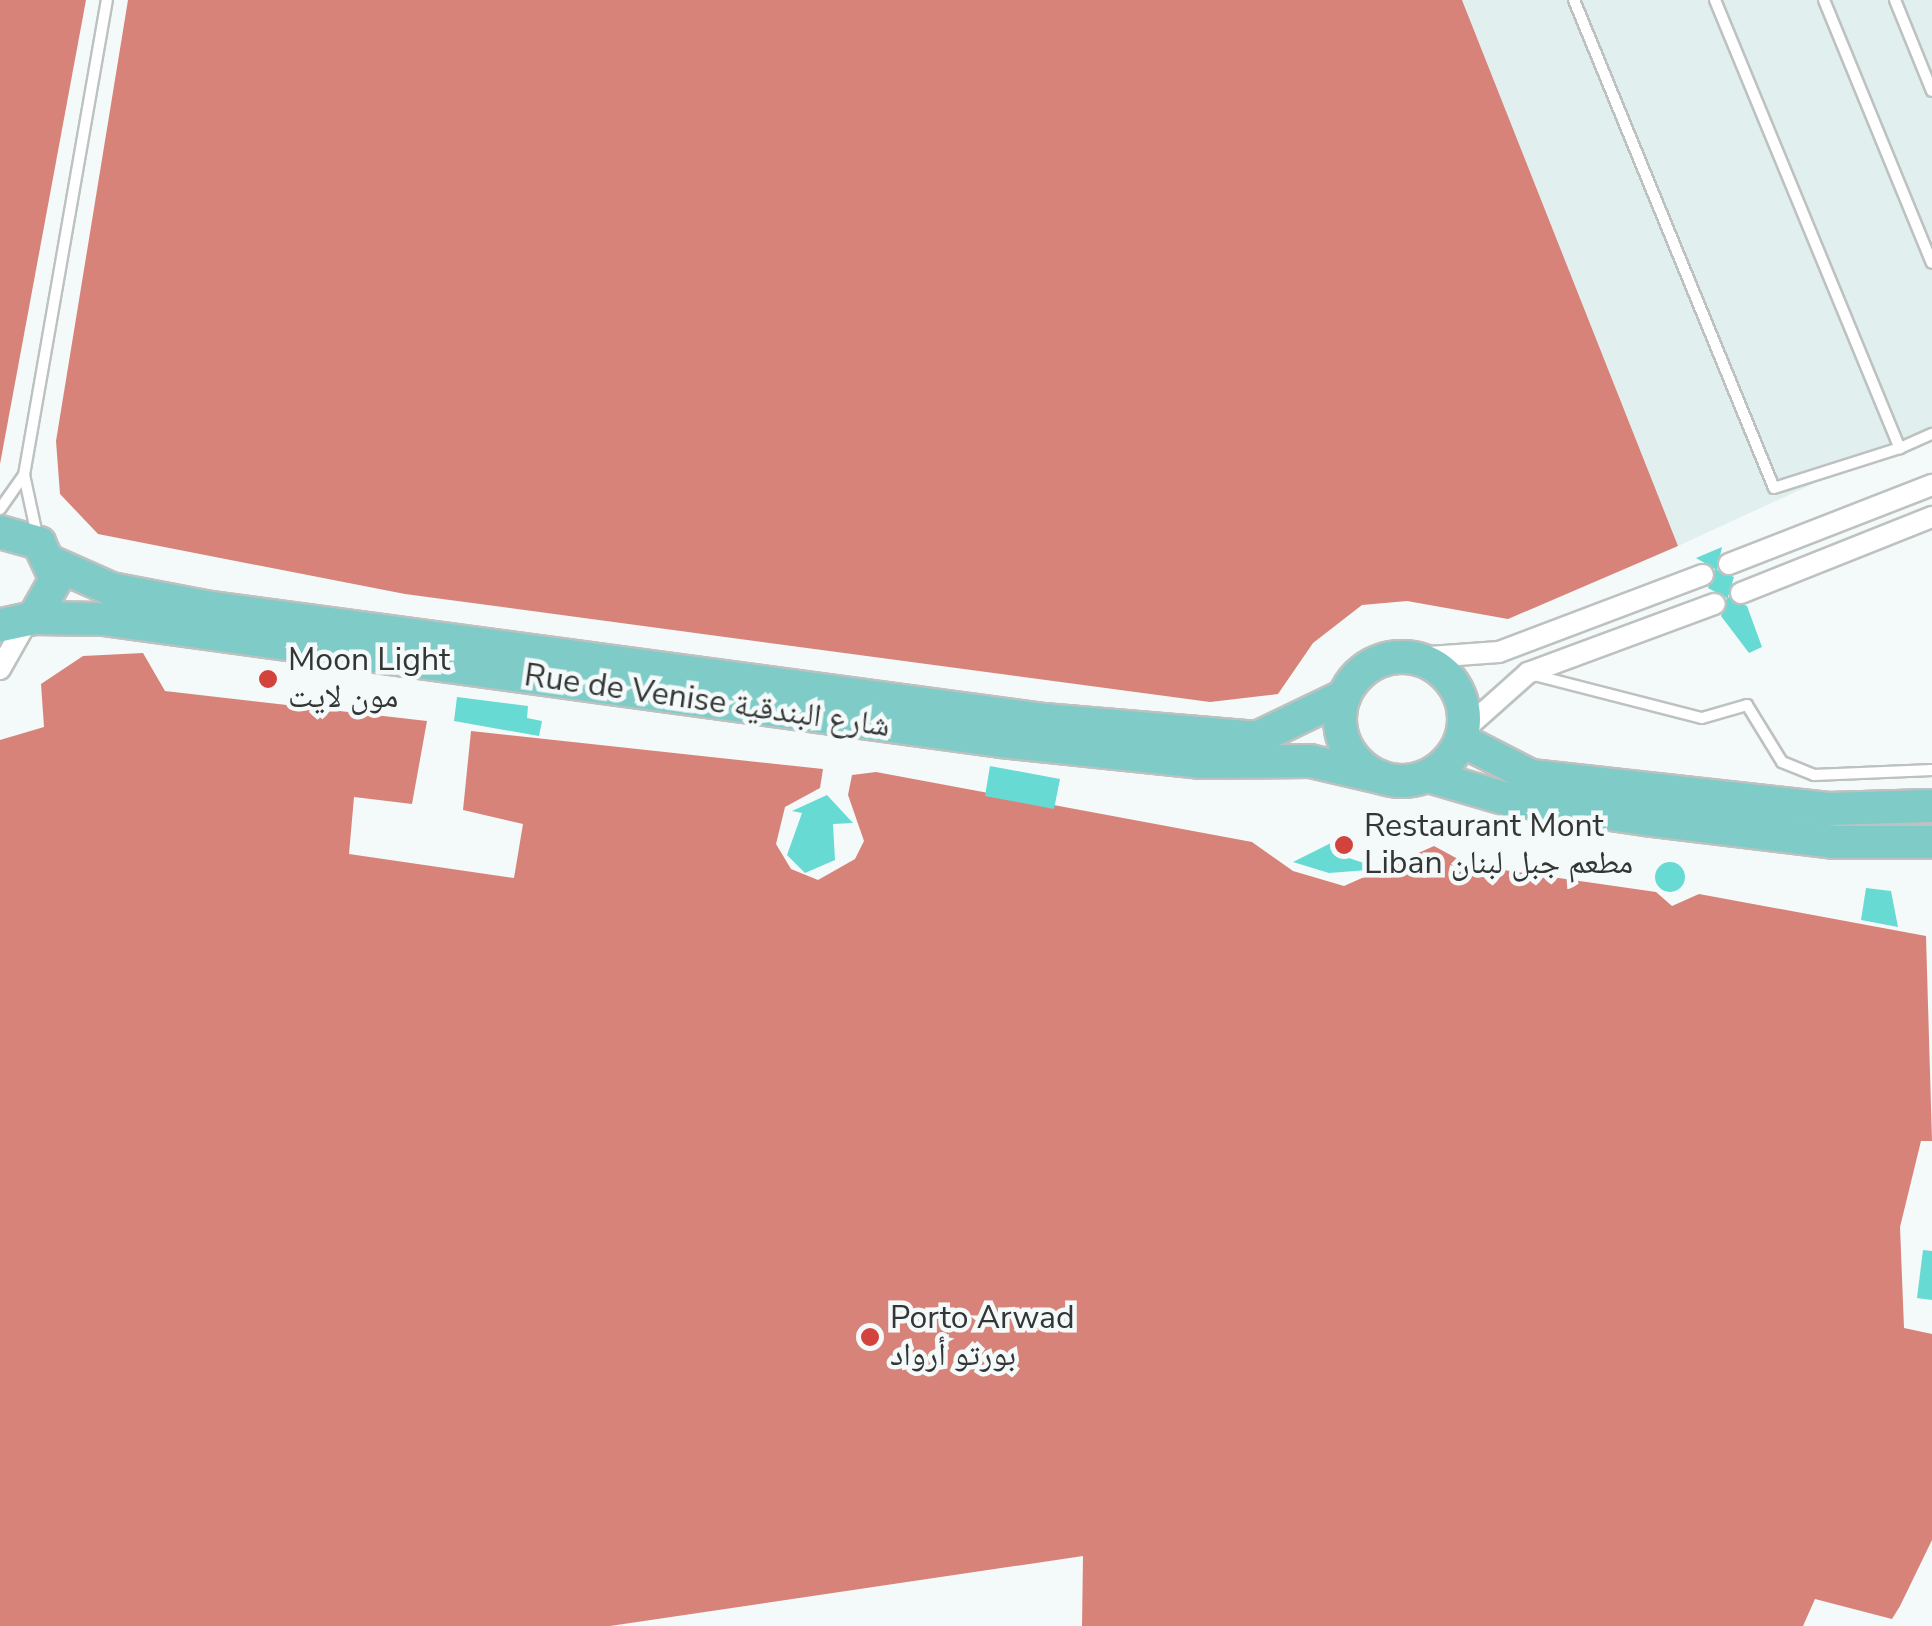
<!DOCTYPE html>
<html>
<head>
<meta charset="utf-8">
<style>
  body { margin:0 }
  #map { position:relative; width:1932px; height:1626px; overflow:hidden; background:#f4f9f9; font-family:"Nunito Sans","Noto Naskh Arabic",sans-serif }
  div>[style] { position:absolute }
  [style*='--x'] { left:calc(var(--x)*1px); top:calc(var(--y)*1px); width:calc(var(--w)*1px); rotate:calc(var(--a)*1deg) }
  .built>* { inset:0; background:#e1f0ee }
  .water>* { inset:0; background:#d78379 }
  .building>* { inset:0; background:#67dbd3 }
  .round { border-radius:50% }
  .roads { filter:drop-shadow(2px 0 #bdc2c1) drop-shadow(-2px 0 #bdc2c1) drop-shadow(0 2px #bdc2c1) drop-shadow(0 -2px #bdc2c1) }
  .service>* { height:10px; margin:-5px; padding:0 5px; transform-origin:5px; border-radius:5px; background:#fff }
  .minor>* { height:20px; margin:-10px; padding:0 10px; transform-origin:10px; border-radius:10px; background:#fff }
  .primary>* { height:32px; margin:-16px; padding:0 16px; transform-origin:16px; border-radius:16px; background:#7fcbc7 }
  .primary>.ring { margin:-16px; padding:0; box-sizing:content-box; background:none; border:32px solid #7fcbc7; border-radius:50% }
  .dots>* { width:28px; height:28px; translate:-50% -50%; box-sizing:border-box; border:5px solid #f4f9f9; border-radius:50% }
  span { translate:-50% -50%; white-space:nowrap; text-align:center; line-height:1.15; -webkit-text-stroke:9px #f4f9f9; paint-order:stroke }
  .poi-label { font-size:32px; color:#343535 }
  .left { translate:0 -50%; text-align:left }
  .street-label { font-size:32px; color:#343535 }
</style>
</head>
<body>
<div id="map">
  <div class="built">
    <i style="clip-path:polygon(1462px 0,1932px 0,1932px 429px,1678px 546px)"></i>
  </div>
  <div class="water">
    <i style="clip-path:polygon(0 0,86px 0,0 464px)"></i>
    <i style="clip-path:polygon(128px 0,1462px 0,1678px 546px,1508px 619px,1407px 601px,1362px 605px,1313px 643px,1278px 694px,1210px 702px,405px 594px,98px 534px,60px 494px,56px 441px)"></i>
    <i style="clip-path:polygon(143px 653px,165px 691px,427px 721px,412px 804px,354px 797px,349px 854px,514px 878px,523px 824px,463px 810px,471px 731px,823px 769px,820px 788px,785px 807px,776px 844px,791px 869px,818px 880px,855px 859px,864px 841px,848px 795px,852px 775px,876px 772px,1252px 842px,1293px 871px,1344px 886px,1434px 846px,1469px 865px,1656px 892px,1672px 906px,1699px 894px,1926px 936px,1932px 1141px,1921px 1141px,1900px 1227px,1904px 1328px,1932px 1334px,1932px 1540px,1900px 1606px,1892px 1619px,1815px 1599px,1803px 1626px,1082px 1626px,1083px 1556px,610px 1626px,0 1626px,0 740px,44px 727px,41px 684px,83px 656px)"></i>
  </div>
  <div class="building">
    <i style="clip-path:polygon(1722px 547px,1717px 570px,1734px 577px,1728px 597px,1747px 606px,1762px 647px,1749px 653px,1721px 616px,1727px 598px,1708px 588px,1715px 569px,1696px 558px)"></i>
    <i style="clip-path:polygon(457px 697px,528px 706px,527px 718px,542px 721px,539px 736px,454px 721px)"></i>
    <i style="clip-path:polygon(990px 766px,1060px 779px,1054px 809px,985px 796px)"></i>
    <i style="clip-path:polygon(827px 795px,853px 823px,833px 824px,835px 860px,805px 873px,787px 855px,802px 813px,792px 811px)"></i>
    <i style="clip-path:polygon(1335px 841px,1349px 858px,1381px 869px,1329px 873px,1293px 862px)"></i>
    <i class="round" style="left:1655px;top:862px;width:30px;height:30px"></i>
    <i style="clip-path:polygon(1866px 888px,1891px 891px,1898px 927px,1861px 920px)"></i>
    <i style="clip-path:polygon(1923px 1250px,1932px 1251px,1932px 1300px,1917px 1298px)"></i>
  </div>
  <div class="roads">
    <div class="service">
      <i style="--x:1574;--y:0;--w:527;--a:67.71"></i>
      <i style="--x:1774;--y:488;--w:132;--a:-17.6"></i>
      <i style="--x:1715;--y:0;--w:485;--a:67.6"></i>
      <i style="--x:1900;--y:448;--w:35;--a:-24"></i>
      <i style="--x:1824;--y:0;--w:284;--a:67.7"></i>
      <i style="--x:1895;--y:0;--w:98;--a:67.9"></i>
      <i style="--x:0;--y:509;--w:42;--a:-54.8"></i>
      <i style="--x:37;--y:535;--w:61;--a:-102.2"></i>
      <i style="--x:24;--y:475;--w:482;--a:-80.1"></i>
      <i style="--x:1534;--y:675;--w:173;--a:14.4"></i>
      <i style="--x:1702;--y:718;--w:47;--a:-16.1"></i>
      <i style="--x:1747;--y:705;--w:67;--a:58.4"></i>
      <i style="--x:1782;--y:762;--w:35;--a:22"></i>
      <i style="--x:1814;--y:775;--w:118;--a:-2.4"></i>
    </div>
    <div class="minor">
      <i style="--x:1729;--y:564;--w:218;--a:-21.3"></i>
      <i style="--x:1741;--y:593;--w:206;--a:-21.7"></i>
      <i style="--x:1416;--y:658;--w:83;--a:-4.1"></i>
      <i style="--x:1499;--y:652;--w:218;--a:-20.7"></i>
      <i style="--x:0;--y:669;--w:53;--a:-60.5"></i>
      <i style="--x:1464;--y:730;--w:86;--a:-41.7"></i>
      <i style="--x:1528;--y:673;--w:199;--a:-20.3"></i>
    </div>
    <div class="primary">
      <i style="--x:0;--y:532;--w:41;--a:15.8"></i>
      <i style="--x:39;--y:543;--w:40;--a:65"></i>
      <i style="--x:56;--y:579;--w:45;--a:119.4"></i>
      <i style="--x:34;--y:618;--w:35;--a:168"></i>
      <i style="--x:53;--y:563;--w:64;--a:24.1"></i>
      <i style="--x:111;--y:589;--w:96;--a:10.8"></i>
      <i style="--x:205;--y:607;--w:847;--a:7.67"></i>
      <i style="--x:1044;--y:720;--w:214;--a:4.8"></i>
      <i style="--x:1257;--y:738;--w:97;--a:-25.8"></i>
      <i style="--x:34;--y:618;--w:69;--a:0.8"></i>
      <i style="--x:103;--y:619;--w:906;--a:7.74"></i>
      <i style="--x:1001;--y:741;--w:200;--a:6"></i>
      <i style="--x:1200;--y:762;--w:110;--a:-0.5"></i>
      <i style="--x:1310;--y:761;--w:72;--a:12.9"></i>
      <i class="ring" style="left:1340px;top:657px;width:92px;height:92px"></i>
      <i style="--x:1461;--y:740;--w:79;--a:27.2"></i>
      <i style="--x:1531;--y:776;--w:299;--a:6.3"></i>
      <i style="--x:1828;--y:809;--w:104;--a:-1.7"></i>
      <i style="--x:1428;--y:776;--w:82;--a:16.2"></i>
      <i style="--x:1507;--y:799;--w:139;--a:8.2"></i>
      <i style="--x:1645;--y:819;--w:190;--a:6.9"></i>
      <i style="--x:1834;--y:842;--w:98;--a:0"></i>
    </div>
  </div>
  <div class="dots">
    <i style="left:268px;top:679px;background:#d1433c"></i>
    <i style="left:1344px;top:845px;background:#d1433c"></i>
    <i style="left:870px;top:1337px;background:#d1433c"></i>
  </div>
  <div class="poi-label">
    <span class="left" style="left:288px;top:679px">Moon Light<br>مون لايت</span>
    <span class="left" style="left:1364px;top:845px">Restaurant Mont<br>Liban مطعم جبل لبنان</span>
    <span class="left" style="left:890px;top:1337px">Porto Arwad<br>بورتو أرواد</span>
  </div>
  <div class="street-label">
    <span style="left:707px;top:701px;rotate:8deg">Rue de Venise شارع البندقية</span>
  </div>
</div>
</body>
</html>
